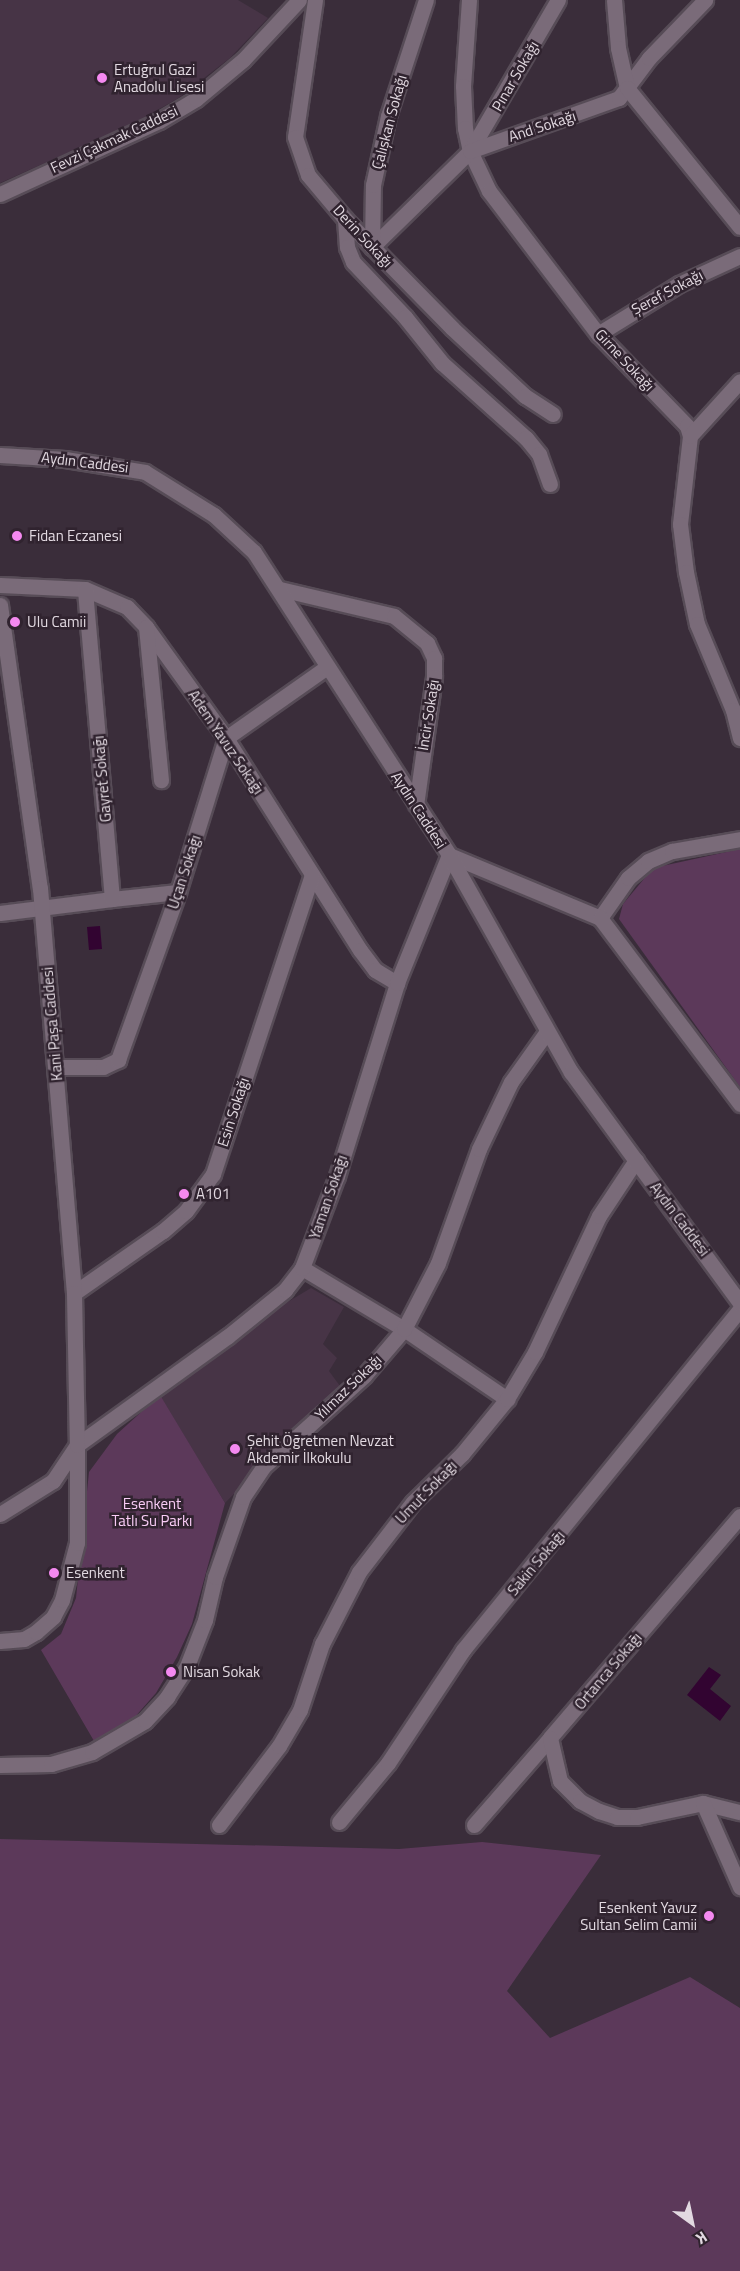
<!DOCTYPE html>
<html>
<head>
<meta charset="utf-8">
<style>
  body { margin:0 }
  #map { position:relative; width:740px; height:2271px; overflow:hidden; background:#3a2d3a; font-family:"Titillium Web",sans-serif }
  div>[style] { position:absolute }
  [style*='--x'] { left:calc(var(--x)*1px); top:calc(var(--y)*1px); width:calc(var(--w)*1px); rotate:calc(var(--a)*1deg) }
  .built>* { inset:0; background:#473446 }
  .green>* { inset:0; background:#5c395a }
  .water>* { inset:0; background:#320431 }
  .roads { filter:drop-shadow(2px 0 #574c57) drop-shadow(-2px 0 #574c57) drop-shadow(0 2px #574c57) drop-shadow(0 -2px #574c57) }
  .minor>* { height:15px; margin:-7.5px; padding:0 7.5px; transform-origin:7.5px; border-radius:7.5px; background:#7a6b79 }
  .tertiary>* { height:15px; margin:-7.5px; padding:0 7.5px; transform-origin:7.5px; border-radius:7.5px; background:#7a6b79 }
  .dots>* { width:16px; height:16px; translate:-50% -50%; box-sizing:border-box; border:3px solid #30232f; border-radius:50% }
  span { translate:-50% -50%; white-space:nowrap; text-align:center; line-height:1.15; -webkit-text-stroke:5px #30232f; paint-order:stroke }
  .poi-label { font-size:15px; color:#e2d9e1 }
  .left { translate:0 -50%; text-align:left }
  .right { translate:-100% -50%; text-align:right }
  .street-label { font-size:15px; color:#e2d9e1 }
  .park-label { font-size:15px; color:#f9ccf6 }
  .north { position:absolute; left:662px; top:2193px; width:60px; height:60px; -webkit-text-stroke:4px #30232f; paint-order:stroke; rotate:147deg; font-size:16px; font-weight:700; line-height:24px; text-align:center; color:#e2d9e1 }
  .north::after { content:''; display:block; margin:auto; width:21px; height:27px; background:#e2d9e1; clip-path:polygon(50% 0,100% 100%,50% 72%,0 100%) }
</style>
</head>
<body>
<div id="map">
  <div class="built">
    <i style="clip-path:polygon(0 0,238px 0,268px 18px,230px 58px,177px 99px,132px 124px,0 183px)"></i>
    <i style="clip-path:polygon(311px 1288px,344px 1307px,323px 1344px,337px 1358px,329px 1371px,340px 1386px,225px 1503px,160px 1396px,271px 1312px)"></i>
  </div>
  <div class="green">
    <i style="clip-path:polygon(740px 849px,740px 1087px,619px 919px,623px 904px,653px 868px)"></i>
    <i style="clip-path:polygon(160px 1395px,225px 1503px,192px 1624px,177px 1657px,156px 1693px,134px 1718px,94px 1741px,41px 1650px,61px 1634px,76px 1598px,89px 1472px,117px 1434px)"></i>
    <i style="clip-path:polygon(0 1839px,399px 1849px,482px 1842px,601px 1855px,507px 1991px,550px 2038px,690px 1977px,740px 2008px,740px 2271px,0 2271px)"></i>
  </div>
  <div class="water">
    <i style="clip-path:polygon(100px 926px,102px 949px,89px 950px,87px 927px)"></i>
    <i style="clip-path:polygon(709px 1667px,721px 1675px,710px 1689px,731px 1706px,720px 1721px,687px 1695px)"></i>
  </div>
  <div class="roads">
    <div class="minor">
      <i style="--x:315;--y:0;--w:138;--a:98.3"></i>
      <i style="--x:295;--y:137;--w:40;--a:71.1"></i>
      <i style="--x:308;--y:175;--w:57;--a:49.9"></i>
      <i style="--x:345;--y:219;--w:153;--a:45.5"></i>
      <i style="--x:452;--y:328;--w:100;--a:43"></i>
      <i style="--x:525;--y:396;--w:33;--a:33"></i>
      <i style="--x:469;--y:0;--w:86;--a:94"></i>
      <i style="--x:463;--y:86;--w:42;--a:87.3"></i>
      <i style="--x:465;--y:128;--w:24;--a:78"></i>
      <i style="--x:470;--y:151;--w:44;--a:64.6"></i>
      <i style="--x:489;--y:191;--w:180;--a:52.7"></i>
      <i style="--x:598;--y:334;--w:128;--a:45.9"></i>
      <i style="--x:687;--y:426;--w:10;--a:73"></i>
      <i style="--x:690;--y:436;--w:89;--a:96.5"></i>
      <i style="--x:680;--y:524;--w:48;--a:82.9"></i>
      <i style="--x:686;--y:572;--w:53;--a:78.1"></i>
      <i style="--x:697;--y:624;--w:93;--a:67.3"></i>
      <i style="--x:733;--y:710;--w:29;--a:76"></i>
      <i style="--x:470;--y:151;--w:175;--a:-59.8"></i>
      <i style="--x:345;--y:219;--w:28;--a:86"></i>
      <i style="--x:347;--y:247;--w:16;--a:68"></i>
      <i style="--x:353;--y:262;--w:76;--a:46.6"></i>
      <i style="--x:405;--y:317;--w:59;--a:51.2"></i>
      <i style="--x:442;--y:363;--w:113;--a:41.8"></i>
      <i style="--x:526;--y:438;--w:21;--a:51"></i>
      <i style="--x:539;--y:454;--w:32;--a:70"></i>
      <i style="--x:372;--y:247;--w:137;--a:-44.4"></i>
      <i style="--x:470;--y:151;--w:158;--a:-19.6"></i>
      <i style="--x:619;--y:98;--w:50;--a:-53.1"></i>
      <i style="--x:649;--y:58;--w:81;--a:-46"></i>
      <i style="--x:372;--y:247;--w:62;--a:-89.1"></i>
      <i style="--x:373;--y:185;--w:71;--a:-77.7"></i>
      <i style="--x:388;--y:116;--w:122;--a:-71.9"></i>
      <i style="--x:598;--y:334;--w:95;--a:-31.7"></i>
      <i style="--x:679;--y:284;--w:67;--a:-24.7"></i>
      <i style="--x:690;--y:436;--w:74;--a:-47.7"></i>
      <i style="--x:0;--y:585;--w:85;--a:2.7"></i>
      <i style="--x:85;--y:589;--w:46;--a:23.2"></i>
      <i style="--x:127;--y:607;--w:28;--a:46"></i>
      <i style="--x:146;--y:627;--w:137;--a:54.2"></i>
      <i style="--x:226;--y:738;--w:251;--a:57.7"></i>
      <i style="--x:360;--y:950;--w:25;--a:53"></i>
      <i style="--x:375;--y:970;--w:26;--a:31"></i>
      <i style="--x:280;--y:589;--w:117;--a:13.3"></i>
      <i style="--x:394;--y:616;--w:43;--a:39.3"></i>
      <i style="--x:427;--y:643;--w:17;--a:65"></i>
      <i style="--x:434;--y:658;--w:19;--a:90"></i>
      <i style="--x:434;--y:677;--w:129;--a:98"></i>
      <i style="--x:146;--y:627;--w:154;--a:84.4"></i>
      <i style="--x:112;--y:899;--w:66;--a:-6.1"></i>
      <i style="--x:0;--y:913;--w:113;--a:-7.1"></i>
      <i style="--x:112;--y:899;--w:311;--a:-95"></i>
      <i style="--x:600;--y:918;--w:49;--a:-55"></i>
      <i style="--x:628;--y:878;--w:26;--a:-40"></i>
      <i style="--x:648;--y:861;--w:26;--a:-23"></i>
      <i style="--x:672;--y:851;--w:69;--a:-10"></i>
      <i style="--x:56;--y:1067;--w:47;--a:0"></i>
      <i style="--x:103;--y:1067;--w:17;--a:-25"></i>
      <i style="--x:118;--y:1060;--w:178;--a:-70.3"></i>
      <i style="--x:178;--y:892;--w:161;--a:-72.7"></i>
      <i style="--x:226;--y:738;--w:123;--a:-35.1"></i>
      <i style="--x:302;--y:1268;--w:119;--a:30.9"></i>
      <i style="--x:404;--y:1329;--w:125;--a:34.2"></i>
      <i style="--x:74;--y:1293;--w:108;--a:-34.9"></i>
      <i style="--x:163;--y:1231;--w:30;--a:-41"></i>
      <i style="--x:186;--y:1211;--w:46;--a:-53.9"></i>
      <i style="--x:213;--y:1174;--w:315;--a:-71.7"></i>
      <i style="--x:0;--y:1514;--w:62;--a:-31.9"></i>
      <i style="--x:53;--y:1481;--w:43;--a:-56.3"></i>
      <i style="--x:77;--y:1445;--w:185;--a:-35.8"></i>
      <i style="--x:227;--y:1337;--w:75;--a:-39"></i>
      <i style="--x:285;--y:1290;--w:28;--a:-52"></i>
      <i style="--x:302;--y:1268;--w:98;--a:-69.2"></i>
      <i style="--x:337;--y:1176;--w:202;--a:-72.7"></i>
      <i style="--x:397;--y:983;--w:138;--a:-67.9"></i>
      <i style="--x:449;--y:855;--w:164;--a:22.6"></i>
      <i style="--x:600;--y:918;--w:233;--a:53"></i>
      <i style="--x:0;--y:1641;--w:24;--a:-5"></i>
      <i style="--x:24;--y:1639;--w:14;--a:-30"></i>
      <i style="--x:36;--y:1632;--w:23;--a:-41"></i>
      <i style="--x:53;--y:1617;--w:19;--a:-62"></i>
      <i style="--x:62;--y:1600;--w:59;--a:-75.3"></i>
      <i style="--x:77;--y:1543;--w:98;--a:-90"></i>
      <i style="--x:0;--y:1765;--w:51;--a:-1.1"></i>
      <i style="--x:51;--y:1764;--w:43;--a:-16.3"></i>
      <i style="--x:92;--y:1752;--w:61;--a:-30.3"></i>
      <i style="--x:145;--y:1721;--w:33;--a:-47"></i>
      <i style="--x:167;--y:1697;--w:37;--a:-57"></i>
      <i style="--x:187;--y:1666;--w:49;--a:-68.6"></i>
      <i style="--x:205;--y:1620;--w:44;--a:-76.9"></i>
      <i style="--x:215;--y:1577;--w:85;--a:-70.7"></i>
      <i style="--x:243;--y:1497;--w:36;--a:-56"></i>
      <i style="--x:263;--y:1467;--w:136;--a:-42"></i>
      <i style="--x:364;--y:1376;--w:62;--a:-49.6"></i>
      <i style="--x:404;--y:1329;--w:74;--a:-62.7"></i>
      <i style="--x:438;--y:1263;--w:121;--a:-70.2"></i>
      <i style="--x:479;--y:1149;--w:74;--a:-64.5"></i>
      <i style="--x:511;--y:1082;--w:60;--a:-54.5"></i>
      <i style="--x:703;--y:1803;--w:38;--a:14"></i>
      <i style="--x:339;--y:1822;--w:77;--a:-50.3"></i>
      <i style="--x:388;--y:1763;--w:136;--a:-56.4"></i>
      <i style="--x:463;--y:1650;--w:439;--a:-50.9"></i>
      <i style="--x:219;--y:1825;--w:99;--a:-52.8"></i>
      <i style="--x:279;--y:1746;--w:42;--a:-59.7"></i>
      <i style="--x:300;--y:1710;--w:70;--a:-71.6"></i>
      <i style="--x:322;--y:1644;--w:81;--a:-62.8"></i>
      <i style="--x:359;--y:1572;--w:88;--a:-52.4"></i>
      <i style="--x:413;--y:1502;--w:69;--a:-44.4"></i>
      <i style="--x:462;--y:1454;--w:71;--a:-50.7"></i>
      <i style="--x:507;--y:1399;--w:55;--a:-59.2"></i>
      <i style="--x:535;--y:1352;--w:150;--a:-64.8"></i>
      <i style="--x:599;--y:1216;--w:67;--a:-56.5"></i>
      <i style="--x:474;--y:1825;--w:116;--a:-48.9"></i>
    </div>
    <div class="tertiary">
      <i style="--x:614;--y:0;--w:48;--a:85.2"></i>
      <i style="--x:618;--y:48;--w:41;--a:77.3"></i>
      <i style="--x:627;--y:88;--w:179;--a:50.9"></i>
      <i style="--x:0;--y:194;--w:175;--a:-24.7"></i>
      <i style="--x:159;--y:121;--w:43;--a:-30.7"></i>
      <i style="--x:196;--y:99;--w:61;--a:-39.7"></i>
      <i style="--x:243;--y:60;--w:82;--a:-47"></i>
      <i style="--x:0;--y:455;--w:65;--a:3.5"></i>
      <i style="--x:65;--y:459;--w:81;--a:9.2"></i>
      <i style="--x:145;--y:472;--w:81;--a:31.9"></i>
      <i style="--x:214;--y:515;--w:54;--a:42.8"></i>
      <i style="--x:254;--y:552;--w:360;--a:57.2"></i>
      <i style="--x:449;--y:855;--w:249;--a:60.7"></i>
      <i style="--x:571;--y:1072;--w:286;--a:53.8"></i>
      <i style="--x:0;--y:605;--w:286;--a:82"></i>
      <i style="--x:40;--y:888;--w:406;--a:85.2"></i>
      <i style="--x:74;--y:1293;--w:152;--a:88.9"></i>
      <i style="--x:740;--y:1516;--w:292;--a:130.6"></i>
      <i style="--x:550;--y:1738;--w:44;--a:76.9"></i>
      <i style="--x:560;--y:1781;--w:28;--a:45"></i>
      <i style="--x:580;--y:1801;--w:21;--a:28"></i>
      <i style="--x:599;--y:1811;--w:19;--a:18"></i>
      <i style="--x:617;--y:1817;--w:20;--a:0"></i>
      <i style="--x:637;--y:1817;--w:67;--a:-12"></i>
      <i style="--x:703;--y:1803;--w:92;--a:66.2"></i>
    </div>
  </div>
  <div class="dots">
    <i style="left:102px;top:78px;background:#f489f0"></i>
    <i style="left:17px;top:536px;background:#f489f0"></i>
    <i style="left:15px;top:622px;background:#f489f0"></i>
    <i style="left:184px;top:1194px;background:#f489f0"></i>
    <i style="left:235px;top:1449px;background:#f489f0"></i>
    <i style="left:54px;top:1573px;background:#f489f0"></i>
    <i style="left:171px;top:1672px;background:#f489f0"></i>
    <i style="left:709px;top:1916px;background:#f489f0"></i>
  </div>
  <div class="poi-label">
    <span class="left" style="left:114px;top:78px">Ertuğrul Gazi<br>Anadolu Lisesi</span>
    <span class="left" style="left:29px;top:536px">Fidan Eczanesi</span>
    <span class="left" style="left:27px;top:622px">Ulu Camii</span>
    <span class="left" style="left:196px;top:1194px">A101</span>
    <span class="left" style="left:247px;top:1449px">Şehit Öğretmen Nevzat<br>Akdemir İlkokulu</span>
    <span class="left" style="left:66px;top:1573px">Esenkent</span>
    <span class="left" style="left:183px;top:1672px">Nisan Sokak</span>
    <span class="right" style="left:697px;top:1916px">Esenkent Yavuz<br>Sultan Selim Camii</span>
  </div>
  <div class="street-label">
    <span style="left:515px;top:76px;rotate:-60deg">Pınar Sokağı</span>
    <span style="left:389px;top:122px;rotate:-75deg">Çalışkan Sokağı</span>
    <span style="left:542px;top:126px;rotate:-18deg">And Sokağı</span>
    <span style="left:114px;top:139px;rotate:-25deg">Fevzi Çakmak Caddesi</span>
    <span style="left:363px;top:236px;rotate:47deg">Derin Sokağı</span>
    <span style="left:667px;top:292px;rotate:-28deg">Şeref Sokağı</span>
    <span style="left:625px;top:360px;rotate:47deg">Girne Sokağı</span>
    <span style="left:85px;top:462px;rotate:7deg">Aydın Caddesi</span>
    <span style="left:428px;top:715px;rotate:-81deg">İncir Sokağı</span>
    <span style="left:226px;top:742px;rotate:56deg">Adem Yavuz Sokağı</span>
    <span style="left:102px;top:779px;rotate:-95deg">Gayret Sokağı</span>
    <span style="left:419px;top:810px;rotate:57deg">Aydın Caddesi</span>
    <span style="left:184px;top:872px;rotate:-72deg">Uçan Sokağı</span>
    <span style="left:52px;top:1024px;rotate:-95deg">Kani Paşa Caddesi</span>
    <span style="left:233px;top:1112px;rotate:-72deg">Esin Sokağı</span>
    <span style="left:328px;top:1197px;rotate:-71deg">Yaman Sokağı</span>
    <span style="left:680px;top:1219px;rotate:53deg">Aydın Caddesi</span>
    <span style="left:348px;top:1387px;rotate:-44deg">Yılmaz Sokağı</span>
    <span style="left:426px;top:1492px;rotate:-46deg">Umut Sokağı</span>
    <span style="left:536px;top:1563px;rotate:-50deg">Sakin Sokağı</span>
    <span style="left:608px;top:1671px;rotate:-50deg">Ortanca Sokağı</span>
  </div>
  <div class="park-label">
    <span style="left:152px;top:1512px">Esenkent<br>Tatlı Su Parkı</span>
  </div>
  <div class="north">K</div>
</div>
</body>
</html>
